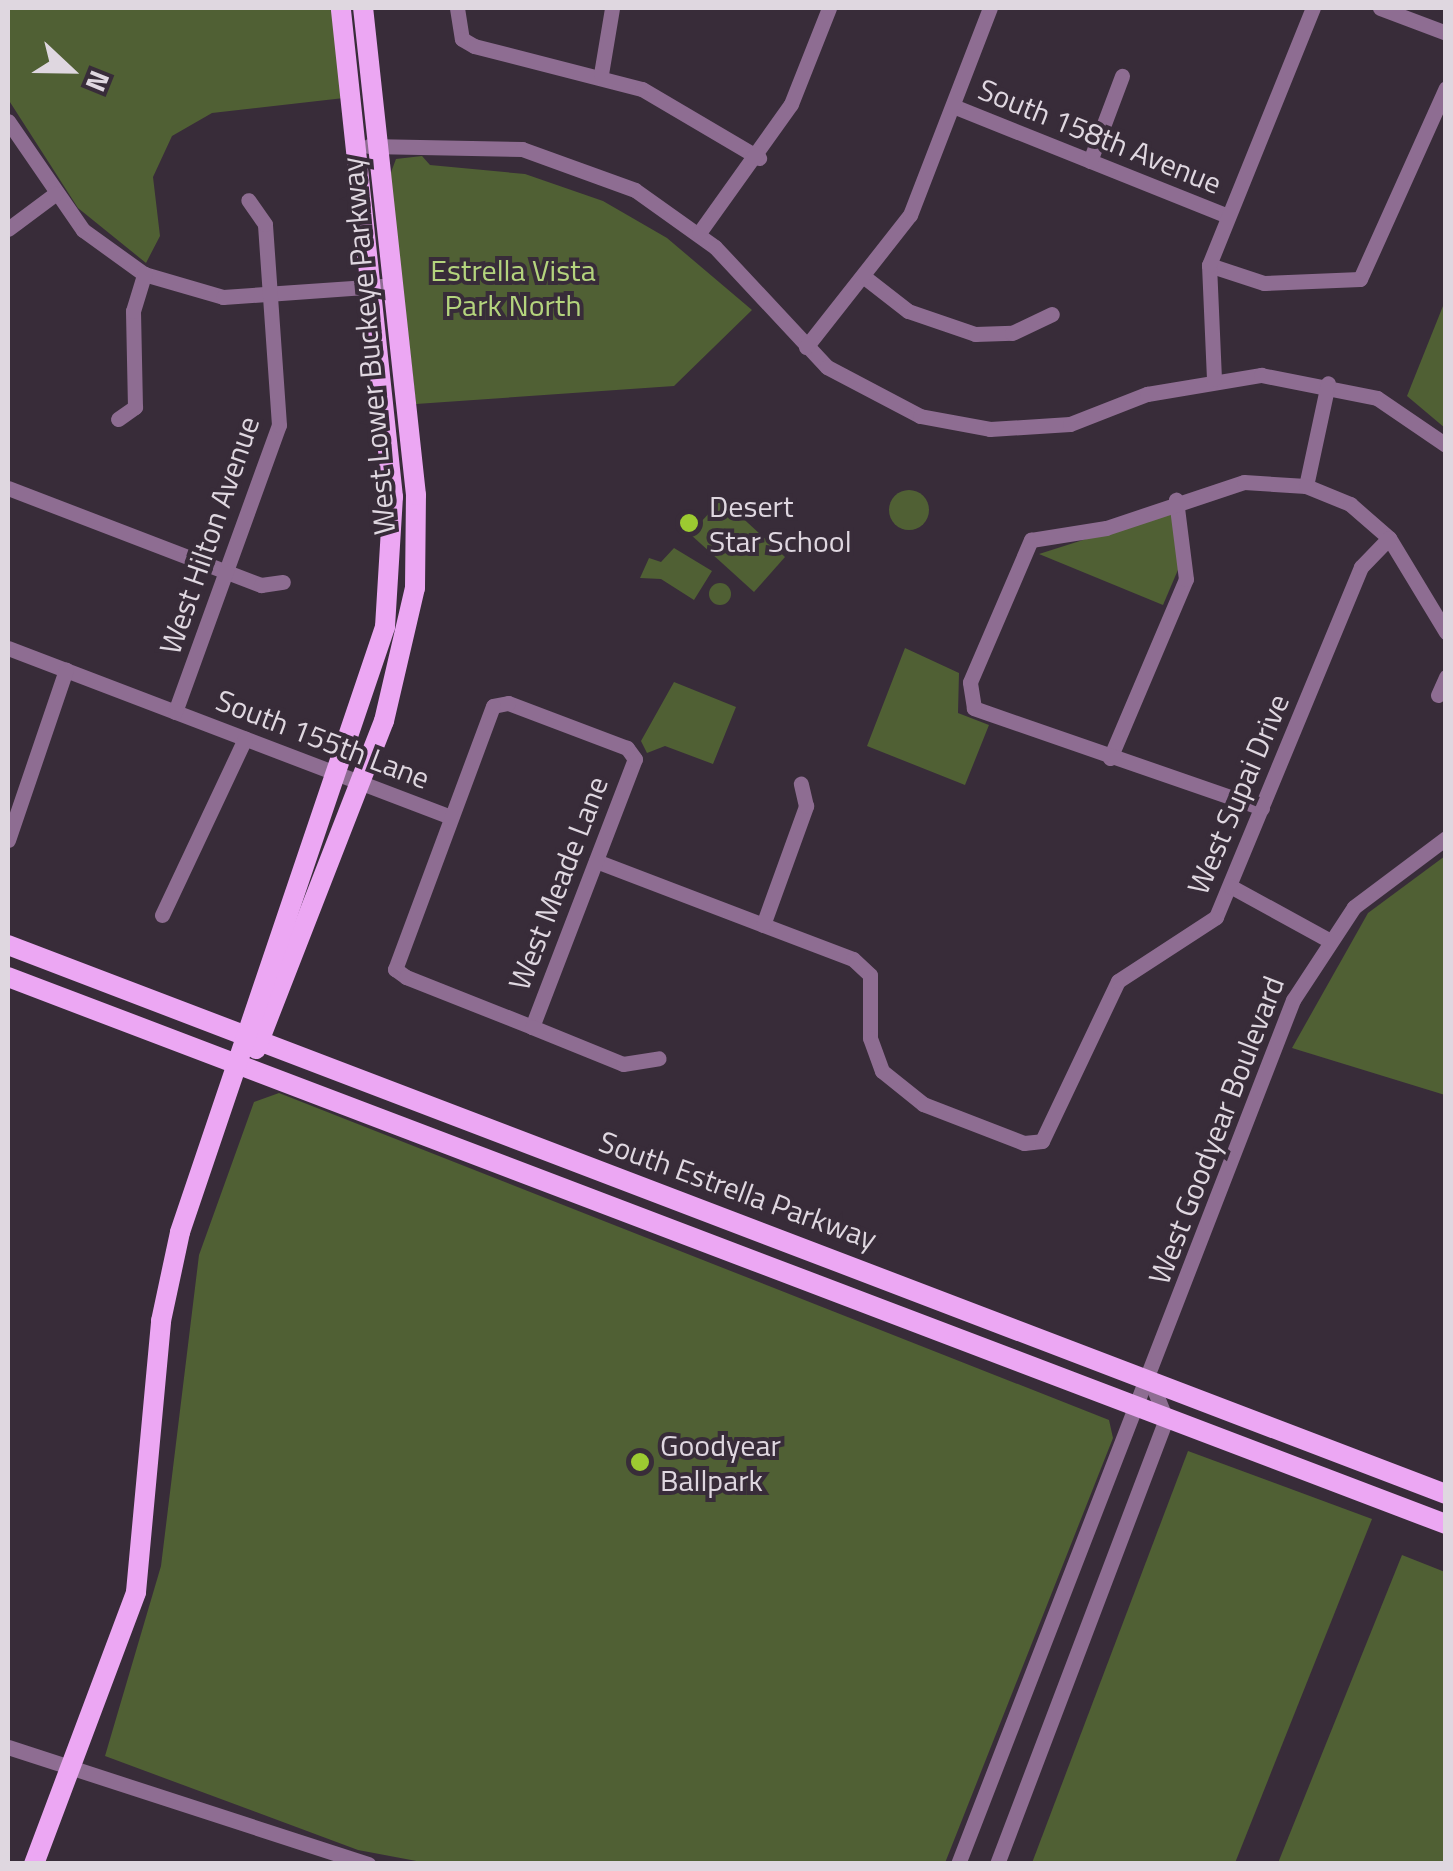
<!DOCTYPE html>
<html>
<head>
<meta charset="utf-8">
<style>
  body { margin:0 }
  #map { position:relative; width:1453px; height:1871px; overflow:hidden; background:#382c39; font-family:"Titillium Web",sans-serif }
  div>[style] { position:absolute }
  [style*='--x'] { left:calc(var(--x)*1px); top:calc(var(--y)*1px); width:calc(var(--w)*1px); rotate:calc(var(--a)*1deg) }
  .green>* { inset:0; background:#506034 }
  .round { border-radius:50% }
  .minor>* { height:15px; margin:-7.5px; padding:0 7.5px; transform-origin:7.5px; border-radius:7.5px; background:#8e6d92 }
  .major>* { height:20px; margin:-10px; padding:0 10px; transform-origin:10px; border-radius:10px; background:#eca7f3 }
  .dots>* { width:28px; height:28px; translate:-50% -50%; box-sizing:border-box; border:5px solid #382c39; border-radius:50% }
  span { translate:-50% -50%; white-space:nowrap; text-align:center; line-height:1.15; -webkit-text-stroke:8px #382c39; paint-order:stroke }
  .street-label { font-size:30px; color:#dfd7e0 }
  .park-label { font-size:30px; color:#b4d47d }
  .poi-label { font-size:30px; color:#dfd7e0 }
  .left { translate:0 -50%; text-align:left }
  .frame { position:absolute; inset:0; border:10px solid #dfd7e0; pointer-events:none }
  .north { position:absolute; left:20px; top:20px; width:100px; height:100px; -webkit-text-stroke:8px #382c39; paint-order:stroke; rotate:112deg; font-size:28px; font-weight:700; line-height:40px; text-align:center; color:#dfd7e0 }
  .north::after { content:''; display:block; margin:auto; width:35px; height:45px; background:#dfd7e0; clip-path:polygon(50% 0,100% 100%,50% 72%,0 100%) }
</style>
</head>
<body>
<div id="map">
  <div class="green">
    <i style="clip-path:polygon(8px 8px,333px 8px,344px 98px,212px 113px,172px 136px,153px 177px,160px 236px,146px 263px,78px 208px,8px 99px)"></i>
    <i style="clip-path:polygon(422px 156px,430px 165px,525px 174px,603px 201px,667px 238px,752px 310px,674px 386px,416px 404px,390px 175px,396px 159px)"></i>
    <i style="clip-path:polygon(1445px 301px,1445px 428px,1407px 396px)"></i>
    <i class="round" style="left:889px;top:490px;width:40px;height:40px"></i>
    <i style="clip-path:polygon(722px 499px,785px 557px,754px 592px,690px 534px)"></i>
    <i style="clip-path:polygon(1174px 511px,1180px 565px,1163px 605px,1039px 554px)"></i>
    <i style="clip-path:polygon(674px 548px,712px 571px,694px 600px,661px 579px,640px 578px,649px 558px,661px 562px)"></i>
    <i class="round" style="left:709px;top:583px;width:22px;height:22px"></i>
    <i style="clip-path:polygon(905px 648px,959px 673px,958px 713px,989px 725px,965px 785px,867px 746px)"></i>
    <i style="clip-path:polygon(674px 682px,736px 707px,713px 764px,665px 746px,647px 753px,641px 741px)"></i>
    <i style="clip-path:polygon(1445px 856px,1445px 1095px,1292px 1048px,1368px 913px)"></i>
    <i style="clip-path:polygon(279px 1093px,1109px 1420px,1113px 1438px,945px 1863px,427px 1863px,358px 1850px,105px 1756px,161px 1566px,199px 1255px,254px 1102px)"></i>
    <i style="clip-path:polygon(1188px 1451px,1372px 1519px,1235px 1863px,1032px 1863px)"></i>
    <i style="clip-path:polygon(1402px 1555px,1445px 1572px,1445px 1863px,1278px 1863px)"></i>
  </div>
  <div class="minor">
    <i style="--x:457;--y:8;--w:31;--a:81"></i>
    <i style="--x:462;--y:39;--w:14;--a:30"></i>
    <i style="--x:474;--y:46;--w:173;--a:14.4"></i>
    <i style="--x:642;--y:89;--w:136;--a:30.5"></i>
    <i style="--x:1380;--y:8;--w:71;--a:20.7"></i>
    <i style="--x:601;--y:74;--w:67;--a:-80.5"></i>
    <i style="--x:953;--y:106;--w:296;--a:21.8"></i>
    <i style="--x:8;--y:121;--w:132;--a:55.5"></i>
    <i style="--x:83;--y:230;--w:75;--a:35.8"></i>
    <i style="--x:144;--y:274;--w:82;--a:16.2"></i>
    <i style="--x:223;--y:297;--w:170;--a:-4"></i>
    <i style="--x:369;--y:146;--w:153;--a:1.1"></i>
    <i style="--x:522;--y:149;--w:120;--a:19.9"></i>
    <i style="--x:635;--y:190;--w:98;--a:35.5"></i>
    <i style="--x:715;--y:247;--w:164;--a:47"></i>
    <i style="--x:827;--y:367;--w:105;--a:27.8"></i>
    <i style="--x:920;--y:416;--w:71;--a:10.5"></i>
    <i style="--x:990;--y:429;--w:80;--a:-3.6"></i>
    <i style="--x:1070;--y:424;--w:83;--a:-21.3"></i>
    <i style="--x:1147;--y:394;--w:116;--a:-9.5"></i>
    <i style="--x:1261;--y:375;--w:118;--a:11.2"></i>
    <i style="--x:1377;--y:398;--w:83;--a:34.3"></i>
    <i style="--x:1090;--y:161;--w:91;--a:-69.4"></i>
    <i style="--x:8;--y:229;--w:59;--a:-36.7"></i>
    <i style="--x:699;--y:233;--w:158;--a:-54.5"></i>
    <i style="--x:791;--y:104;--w:103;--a:-68.4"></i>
    <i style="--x:1209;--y:265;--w:58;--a:18.1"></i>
    <i style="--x:1264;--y:283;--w:96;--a:-2.4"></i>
    <i style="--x:1360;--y:279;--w:209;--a:-65.8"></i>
    <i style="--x:863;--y:276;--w:57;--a:37.9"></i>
    <i style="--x:908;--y:311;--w:71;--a:18.9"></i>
    <i style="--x:975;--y:334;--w:37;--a:-2"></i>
    <i style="--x:1012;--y:333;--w:44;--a:-25.4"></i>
    <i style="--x:806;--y:347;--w:168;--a:-51.8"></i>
    <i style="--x:910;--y:215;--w:222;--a:-68.9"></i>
    <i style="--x:1214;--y:379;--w:114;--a:-92.5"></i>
    <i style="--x:1209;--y:265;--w:277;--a:-68"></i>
    <i style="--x:118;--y:419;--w:21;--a:-35"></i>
    <i style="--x:135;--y:407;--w:96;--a:-91.2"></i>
    <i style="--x:133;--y:311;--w:39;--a:-73"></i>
    <i style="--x:1306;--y:486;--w:105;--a:-77.9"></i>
    <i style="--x:8;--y:488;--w:271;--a:21"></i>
    <i style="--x:261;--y:585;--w:22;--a:-8"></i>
    <i style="--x:8;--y:648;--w:474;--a:20.9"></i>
    <i style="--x:1438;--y:695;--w:20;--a:-66"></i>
    <i style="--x:175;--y:712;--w:305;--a:-70.1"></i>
    <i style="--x:279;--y:425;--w:201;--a:-94"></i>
    <i style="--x:265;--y:224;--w:29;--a:-125"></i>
    <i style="--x:1110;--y:758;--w:194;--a:-67"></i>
    <i style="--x:1186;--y:579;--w:80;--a:-97.2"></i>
    <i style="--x:1262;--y:808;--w:305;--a:-160.9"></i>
    <i style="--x:974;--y:708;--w:26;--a:-99"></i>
    <i style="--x:970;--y:682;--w:155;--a:-66.8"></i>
    <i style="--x:1031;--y:540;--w:76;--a:-9.1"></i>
    <i style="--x:1106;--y:528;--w:145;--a:-18.4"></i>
    <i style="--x:1244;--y:482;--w:62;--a:3.7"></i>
    <i style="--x:1306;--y:486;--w:48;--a:22.2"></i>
    <i style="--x:1350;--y:504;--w:52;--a:41.1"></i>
    <i style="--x:1389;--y:538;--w:110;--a:58.8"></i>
    <i style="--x:8;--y:840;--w:180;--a:-71.2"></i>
    <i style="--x:596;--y:861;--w:275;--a:20.9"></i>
    <i style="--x:853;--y:959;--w:23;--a:43"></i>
    <i style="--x:870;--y:975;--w:63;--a:90"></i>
    <i style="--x:870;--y:1038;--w:35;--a:70"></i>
    <i style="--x:882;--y:1071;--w:53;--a:38.8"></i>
    <i style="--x:923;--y:1104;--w:108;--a:21.1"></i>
    <i style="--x:1024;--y:1143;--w:18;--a:-6"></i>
    <i style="--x:1042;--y:1141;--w:177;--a:-64.6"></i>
    <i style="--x:1118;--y:981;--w:117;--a:-33.1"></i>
    <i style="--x:1216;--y:917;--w:379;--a:-67.5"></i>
    <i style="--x:1361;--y:567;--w:40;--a:-46"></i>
    <i style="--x:1230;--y:886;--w:111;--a:28.7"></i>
    <i style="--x:162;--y:915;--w:195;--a:-64.8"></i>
    <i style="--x:763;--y:925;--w:127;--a:-70.1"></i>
    <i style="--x:806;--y:806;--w:23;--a:-103"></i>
    <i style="--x:532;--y:1027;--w:287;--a:-69"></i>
    <i style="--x:635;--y:759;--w:14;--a:-126"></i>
    <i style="--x:627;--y:748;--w:127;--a:-159.3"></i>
    <i style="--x:508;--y:703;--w:15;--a:169"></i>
    <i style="--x:493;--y:706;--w:281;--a:110.4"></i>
    <i style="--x:395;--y:969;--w:14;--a:36"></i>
    <i style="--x:406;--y:977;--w:136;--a:21.6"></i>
    <i style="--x:532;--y:1027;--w:98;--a:22.1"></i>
    <i style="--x:623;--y:1064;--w:36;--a:-9"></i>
    <i style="--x:8;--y:1747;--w:379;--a:18"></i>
    <i style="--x:958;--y:1864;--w:927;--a:-68.81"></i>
    <i style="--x:1293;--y:1000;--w:111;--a:-56.7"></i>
    <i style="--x:1354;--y:907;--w:115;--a:-36.9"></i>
    <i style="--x:997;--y:1864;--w:476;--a:-69.2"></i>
    <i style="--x:1166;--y:1419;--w:45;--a:-112"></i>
  </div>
  <div class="major">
    <i style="--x:8;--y:945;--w:1539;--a:20.9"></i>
    <i style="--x:8;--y:977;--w:1539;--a:20.83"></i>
    <i style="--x:256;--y:1049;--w:352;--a:-68.7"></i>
    <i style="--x:384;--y:721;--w:137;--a:-76.9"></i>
    <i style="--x:415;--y:588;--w:93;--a:-89.4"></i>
    <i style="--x:416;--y:495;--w:490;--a:-96.2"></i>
    <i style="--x:34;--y:1864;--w:290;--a:-69.4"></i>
    <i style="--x:136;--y:1592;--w:272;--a:-84.7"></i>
    <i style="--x:161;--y:1321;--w:91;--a:-77.9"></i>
    <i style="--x:180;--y:1232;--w:639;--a:-71.28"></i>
    <i style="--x:385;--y:627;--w:130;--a:-86.5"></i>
    <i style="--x:393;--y:497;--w:492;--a:-96.1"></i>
  </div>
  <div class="dots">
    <i style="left:689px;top:523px;background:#9cca31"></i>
    <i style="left:640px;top:1462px;background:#9cca31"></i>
  </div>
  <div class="street-label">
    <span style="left:1100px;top:136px;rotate:22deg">South 158th Avenue</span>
    <span style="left:368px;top:346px;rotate:-95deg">West Lower Buckeye Parkway</span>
    <span style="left:209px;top:535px;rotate:-71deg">West Hilton Avenue</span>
    <span style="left:323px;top:739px;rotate:21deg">South 155th Lane</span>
    <span style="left:1238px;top:794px;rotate:-67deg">West Supai Drive</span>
    <span style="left:558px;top:883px;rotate:-69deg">West Meade Lane</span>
    <span style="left:1216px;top:1130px;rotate:-69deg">West Goodyear Boulevard</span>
    <span style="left:738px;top:1190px;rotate:20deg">South Estrella Parkway</span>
  </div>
  <div class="park-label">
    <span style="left:513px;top:287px">Estrella Vista<br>Park North</span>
  </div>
  <div class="poi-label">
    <span class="left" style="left:709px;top:523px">Desert<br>Star School</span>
    <span class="left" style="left:660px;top:1462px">Goodyear<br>Ballpark</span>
  </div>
  <div class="frame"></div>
  <div class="north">N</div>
</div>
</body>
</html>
